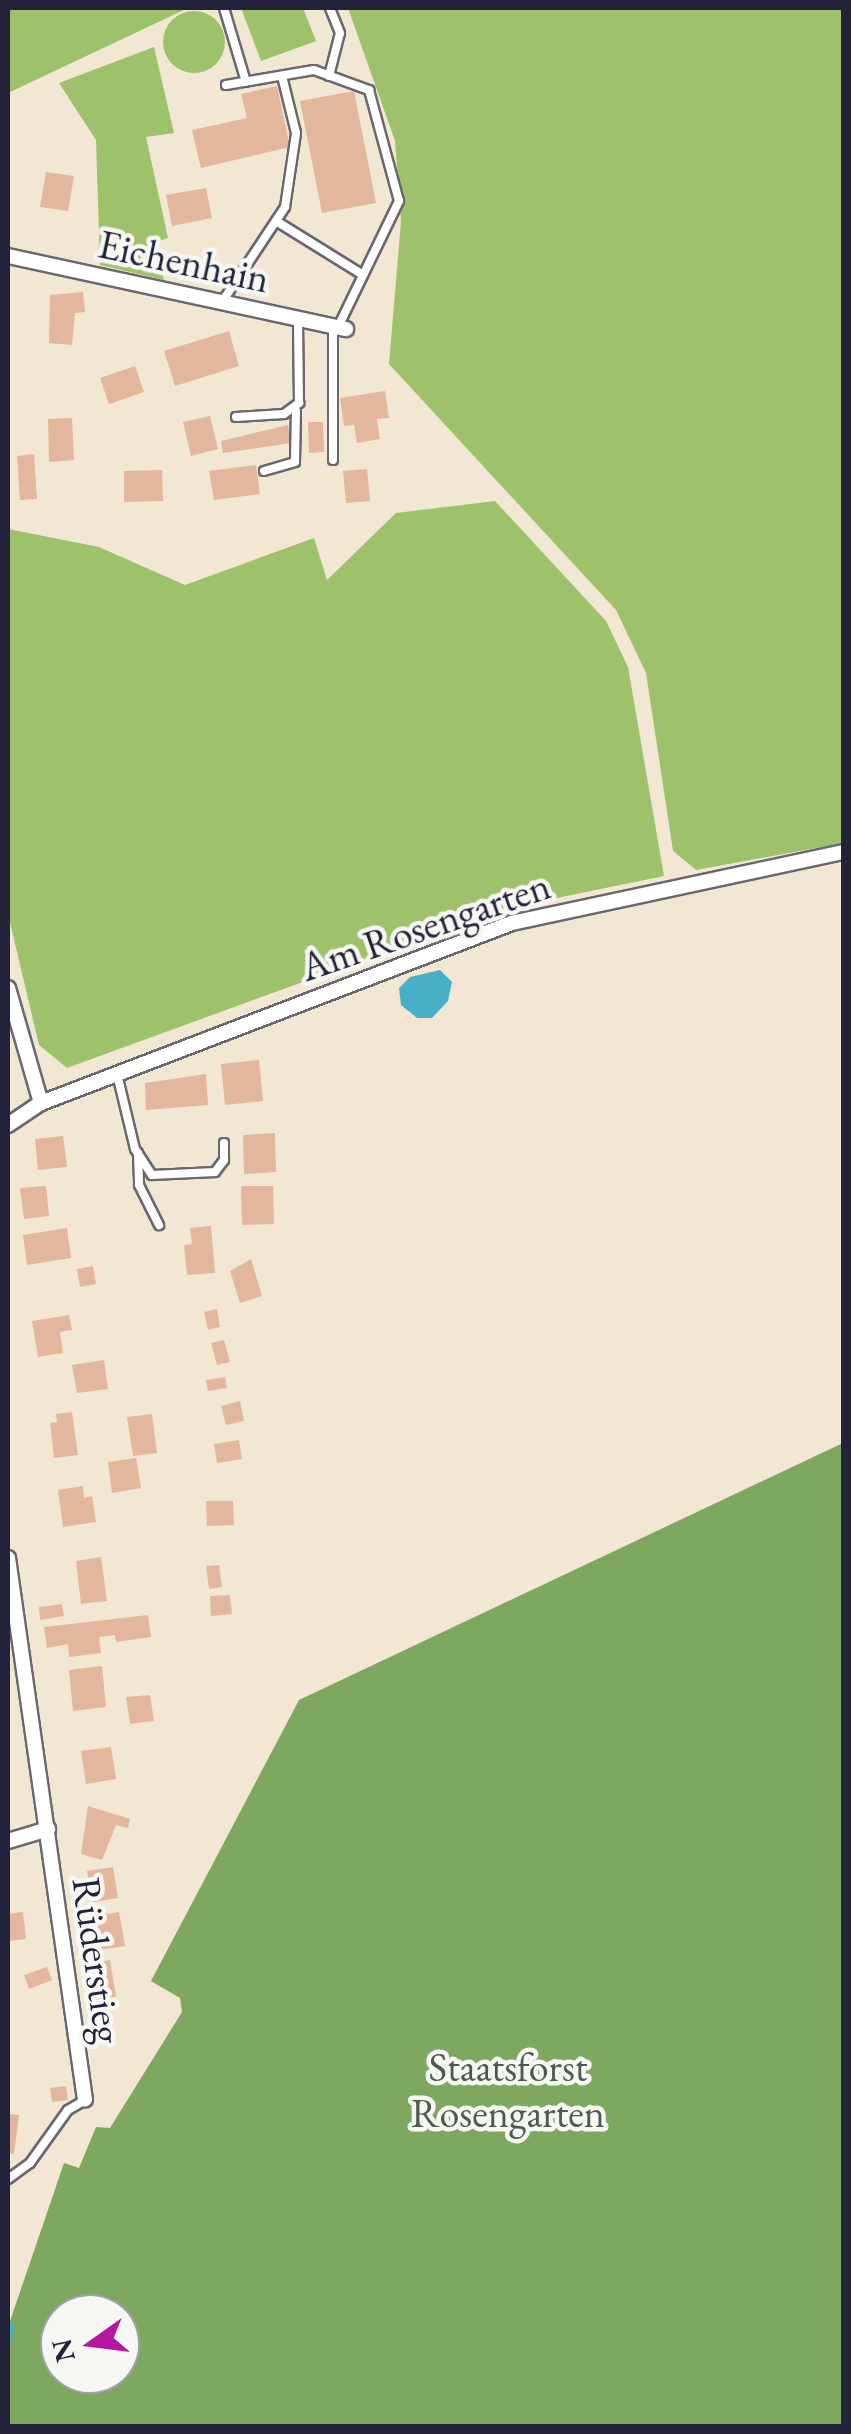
<!DOCTYPE html>
<html>
<head>
<meta charset="utf-8">
<style>
  body { margin:0 }
  #map { position:relative; width:851px; height:2434px; overflow:hidden; background:#f2e7d2; font-family:"EB Garamond",serif }
  div>[style] { position:absolute }
  [style*='--x'] { left:calc(var(--x)*1px); top:calc(var(--y)*1px); width:calc(var(--w)*1px); rotate:calc(var(--a)*1deg) }
  .green>* { inset:0; background:#9ec26c }
  .round { border-radius:50% }
  .forest>* { inset:0; background:#7ea860 }
  .water>* { inset:0; background:#47b0c6 }
  .stream>* { height:5px; margin:-2.5px; padding:0 2.5px; transform-origin:2.5px; border-radius:2.5px; background:#47b0c6 }
  .building>* { inset:0; background:#e3b79d }
  .roads { filter:drop-shadow(2px 0 #6b6770) drop-shadow(-2px 0 #6b6770) drop-shadow(0 2px #6b6770) drop-shadow(0 -2px #6b6770) }
  .service>* { height:8px; margin:-4px; padding:0 4px; transform-origin:4px; border-radius:4px; background:#fff }
  .minor>* { height:14px; margin:-7px; padding:0 7px; transform-origin:7px; border-radius:7px; background:#fff }
  span { translate:-50% -50%; white-space:nowrap; text-align:center; line-height:1.15; -webkit-text-stroke:9px #f6f6f2; paint-order:stroke }
  .street-label { font-size:40px; color:#22223b }
  .park-label { font-size:40px; color:#4d5a4c }
  .frame { position:absolute; inset:0; border:10px solid #22223b; pointer-events:none }
  .north { position:absolute; left:40px; top:2294px; width:100px; height:100px; box-sizing:border-box; background:#f6f6f2; border:2px solid #a1a1a9; border-radius:50%; rotate:256deg; font-size:28px; font-weight:700; line-height:40px; text-align:center; color:#22223b }
  .north::after { content:''; display:block; margin:auto; width:35px; height:45px; background:#b5179e; clip-path:polygon(50% 0,100% 100%,50% 72%,0 100%) }
</style>
</head>
<body>
<div id="map">
  <div class="green">
    <i style="clip-path:polygon(8px 8px,188px 8px,8px 93px)"></i>
    <i style="clip-path:polygon(241px 8px,303px 8px,316px 41px,261px 61px)"></i>
    <i style="clip-path:polygon(348px 8px,843px 8px,843px 843px,696px 870px,673px 851px,646px 673px,616px 610px,389px 364px,401px 221px,395px 141px)"></i>
    <i class="round" style="left:163px;top:11px;width:62px;height:62px"></i>
    <i style="clip-path:polygon(154px 47px,174px 133px,146px 137px,168px 238px,155px 242px,164px 280px,100px 265px,96px 140px,59px 83px)"></i>
    <i style="clip-path:polygon(495px 501px,606px 621px,628px 667px,664px 876px,503px 909px,67px 1068px,39px 1045px,8px 914px,8px 529px,99px 547px,185px 585px,314px 538px,327px 580px,396px 513px)"></i>
  </div>
  <div class="forest">
    <i style="clip-path:polygon(evenodd,843px 1443px,843px 2426px,8px 2426px,8px 2327px,64px 2163px,79px 2168px,96px 2127px,110px 2128px,182px 2012px,180px 1998px,151px 1981px,299px 1700px,843px 1443px,60px 2314px,120px 2314px,120px 2374px,60px 2374px,60px 2314px)"></i>
  </div>
  <div class="water">
    <i style="clip-path:polygon(440px 970px,452px 982px,448px 1001px,432px 1018px,417px 1018px,401px 1005px,399px 988px,410px 977px)"></i>
  </div>
  <div class="stream">
    <i style="--x:8;--y:2339;--w:14;--a:-78"></i>
  </div>
  <div class="building">
    <i style="clip-path:polygon(277px 86px,290px 147px,201px 168px,192px 130px,247px 118px,241px 94px)"></i>
    <i style="clip-path:polygon(354px 91px,376px 203px,322px 213px,300px 101px)"></i>
    <i style="clip-path:polygon(46px 172px,74px 176px,68px 211px,40px 207px)"></i>
    <i style="clip-path:polygon(206px 188px,212px 218px,172px 226px,166px 195px)"></i>
    <i style="clip-path:polygon(83px 292px,85px 312px,75px 313px,72px 345px,49px 343px,50px 295px)"></i>
    <i style="clip-path:polygon(229px 331px,239px 366px,175px 386px,164px 351px)"></i>
    <i style="clip-path:polygon(135px 366px,144px 392px,109px 404px,100px 378px)"></i>
    <i style="clip-path:polygon(385px 391px,389px 418px,377px 419px,380px 439px,357px 443px,354px 425px,344px 426px,340px 398px)"></i>
    <i style="clip-path:polygon(210px 416px,218px 449px,191px 456px,183px 422px)"></i>
    <i style="clip-path:polygon(72px 418px,74px 460px,49px 462px,48px 419px)"></i>
    <i style="clip-path:polygon(308px 422px,323px 422px,324px 452px,309px 453px)"></i>
    <i style="clip-path:polygon(288px 425px,291px 443px,223px 453px,221px 441px)"></i>
    <i style="clip-path:polygon(34px 454px,37px 499px,20px 500px,17px 456px)"></i>
    <i style="clip-path:polygon(256px 465px,260px 494px,214px 500px,209px 471px)"></i>
    <i style="clip-path:polygon(367px 469px,370px 501px,346px 503px,343px 471px)"></i>
    <i style="clip-path:polygon(162px 470px,163px 501px,124px 502px,124px 471px)"></i>
    <i style="clip-path:polygon(259px 1060px,263px 1101px,225px 1105px,221px 1064px)"></i>
    <i style="clip-path:polygon(206px 1074px,208px 1105px,146px 1110px,145px 1083px)"></i>
    <i style="clip-path:polygon(275px 1133px,276px 1172px,244px 1174px,243px 1135px)"></i>
    <i style="clip-path:polygon(63px 1136px,67px 1167px,38px 1170px,35px 1139px)"></i>
    <i style="clip-path:polygon(46px 1186px,49px 1216px,24px 1219px,20px 1188px)"></i>
    <i style="clip-path:polygon(241px 1186px,273px 1186px,274px 1224px,242px 1225px)"></i>
    <i style="clip-path:polygon(211px 1226px,215px 1273px,187px 1275px,184px 1245px,192px 1244px,190px 1228px)"></i>
    <i style="clip-path:polygon(67px 1228px,71px 1258px,27px 1265px,23px 1235px)"></i>
    <i style="clip-path:polygon(251px 1259px,262px 1296px,240px 1303px,230px 1271px)"></i>
    <i style="clip-path:polygon(93px 1266px,96px 1284px,80px 1287px,77px 1269px)"></i>
    <i style="clip-path:polygon(217px 1309px,220px 1327px,208px 1330px,204px 1312px)"></i>
    <i style="clip-path:polygon(69px 1315px,72px 1330px,60px 1332px,63px 1353px,38px 1357px,32px 1321px)"></i>
    <i style="clip-path:polygon(224px 1340px,230px 1362px,217px 1365px,211px 1343px)"></i>
    <i style="clip-path:polygon(104px 1360px,108px 1389px,77px 1393px,72px 1365px)"></i>
    <i style="clip-path:polygon(225px 1377px,227px 1388px,208px 1391px,206px 1380px)"></i>
    <i style="clip-path:polygon(240px 1401px,244px 1421px,226px 1425px,221px 1406px)"></i>
    <i style="clip-path:polygon(72px 1412px,78px 1455px,54px 1458px,50px 1423px,57px 1422px,56px 1414px)"></i>
    <i style="clip-path:polygon(152px 1414px,157px 1453px,133px 1456px,127px 1417px)"></i>
    <i style="clip-path:polygon(239px 1440px,242px 1459px,217px 1463px,214px 1444px)"></i>
    <i style="clip-path:polygon(136px 1458px,141px 1488px,112px 1493px,108px 1462px)"></i>
    <i style="clip-path:polygon(83px 1486px,84px 1498px,92px 1496px,96px 1522px,63px 1527px,58px 1490px)"></i>
    <i style="clip-path:polygon(206px 1501px,233px 1501px,234px 1525px,207px 1526px)"></i>
    <i style="clip-path:polygon(101px 1557px,107px 1601px,81px 1604px,76px 1561px)"></i>
    <i style="clip-path:polygon(219px 1565px,222px 1587px,209px 1589px,206px 1566px)"></i>
    <i style="clip-path:polygon(230px 1595px,232px 1614px,211px 1616px,210px 1596px)"></i>
    <i style="clip-path:polygon(62px 1604px,64px 1616px,40px 1620px,39px 1607px)"></i>
    <i style="clip-path:polygon(148px 1615px,151px 1637px,116px 1642px,115px 1635px,99px 1637px,101px 1653px,69px 1657px,68px 1644px,47px 1648px,44px 1627px)"></i>
    <i style="clip-path:polygon(102px 1666px,106px 1707px,73px 1711px,69px 1670px)"></i>
    <i style="clip-path:polygon(150px 1695px,154px 1721px,130px 1724px,126px 1697px)"></i>
    <i style="clip-path:polygon(111px 1747px,116px 1779px,86px 1784px,81px 1751px)"></i>
    <i style="clip-path:polygon(88px 1806px,130px 1819px,128px 1828px,116px 1825px,102px 1860px,81px 1854px)"></i>
    <i style="clip-path:polygon(113px 1867px,118px 1898px,93px 1902px,87px 1871px)"></i>
    <i style="clip-path:polygon(23px 1912px,26px 1939px,8px 1941px,8px 1914px)"></i>
    <i style="clip-path:polygon(119px 1912px,125px 1946px,99px 1950px,94px 1916px)"></i>
    <i style="clip-path:polygon(110px 1960px,116px 1997px,89px 2002px,83px 1965px)"></i>
    <i style="clip-path:polygon(47px 1967px,52px 1980px,29px 1989px,24px 1975px)"></i>
    <i style="clip-path:polygon(66px 2086px,68px 2100px,52px 2102px,50px 2088px)"></i>
    <i style="clip-path:polygon(8px 2114px,19px 2115px,14px 2154px,8px 2153px)"></i>
  </div>
  <div class="roads">
    <div class="service">
      <i style="--x:224;--y:8;--w:77;--a:73.4"></i>
      <i style="--x:329;--y:76;--w:44;--a:-75.7"></i>
      <i style="--x:340;--y:33;--w:27;--a:-112"></i>
      <i style="--x:226;--y:85;--w:89;--a:-9.7"></i>
      <i style="--x:314;--y:70;--w:59;--a:20"></i>
      <i style="--x:369;--y:90;--w:115;--a:74.9"></i>
      <i style="--x:399;--y:201;--w:140;--a:115.8"></i>
      <i style="--x:276;--y:221;--w:102;--a:31.8"></i>
      <i style="--x:222;--y:302;--w:114;--a:-56.4"></i>
      <i style="--x:285;--y:207;--w:75;--a:-81.5"></i>
      <i style="--x:296;--y:133;--w:59;--a:-103.8"></i>
      <i style="--x:333;--y:326;--w:134;--a:90"></i>
      <i style="--x:236;--y:417;--w:48;--a:-3.6"></i>
      <i style="--x:284;--y:414;--w:19;--a:-36"></i>
      <i style="--x:299;--y:403;--w:84;--a:-90.7"></i>
      <i style="--x:264;--y:471;--w:32;--a:-16"></i>
      <i style="--x:295;--y:462;--w:51;--a:-88.9"></i>
      <i style="--x:117;--y:1074;--w:77;--a:76.5"></i>
      <i style="--x:135;--y:1149;--w:31;--a:57"></i>
      <i style="--x:152;--y:1175;--w:63;--a:-2.7"></i>
      <i style="--x:215;--y:1172;--w:15;--a:-53"></i>
      <i style="--x:224;--y:1160;--w:17;--a:-90"></i>
      <i style="--x:138;--y:1153;--w:32;--a:88"></i>
      <i style="--x:139;--y:1185;--w:45;--a:63.4"></i>
      <i style="--x:8;--y:2179;--w:27;--a:-36"></i>
      <i style="--x:30;--y:2163;--w:65;--a:-54.4"></i>
      <i style="--x:68;--y:2110;--w:20;--a:-30"></i>
    </div>
    <div class="minor">
      <i style="--x:8;--y:256;--w:346;--a:12.2"></i>
      <i style="--x:8;--y:988;--w:120;--a:74"></i>
      <i style="--x:8;--y:1125;--w:40;--a:-34"></i>
      <i style="--x:41;--y:1103;--w:504;--a:-20.92"></i>
      <i style="--x:512;--y:923;--w:340;--a:-12.1"></i>
      <i style="--x:8;--y:1558;--w:547;--a:81.91"></i>
      <i style="--x:8;--y:1841;--w:42;--a:-16.7"></i>
    </div>
  </div>
  <div class="street-label">
    <span style="left:184px;top:261px;rotate:12deg">Eichenhain</span>
    <span style="left:425px;top:926px;rotate:-19deg">Am Rosengarten</span>
    <span style="left:98px;top:1960px;rotate:82deg">Rüderstieg</span>
  </div>
  <div class="park-label">
    <span style="left:508px;top:2090px">Staatsforst<br>Rosengarten</span>
  </div>
  <div class="frame"></div>
  <div class="north">N</div>
</div>
</body>
</html>
